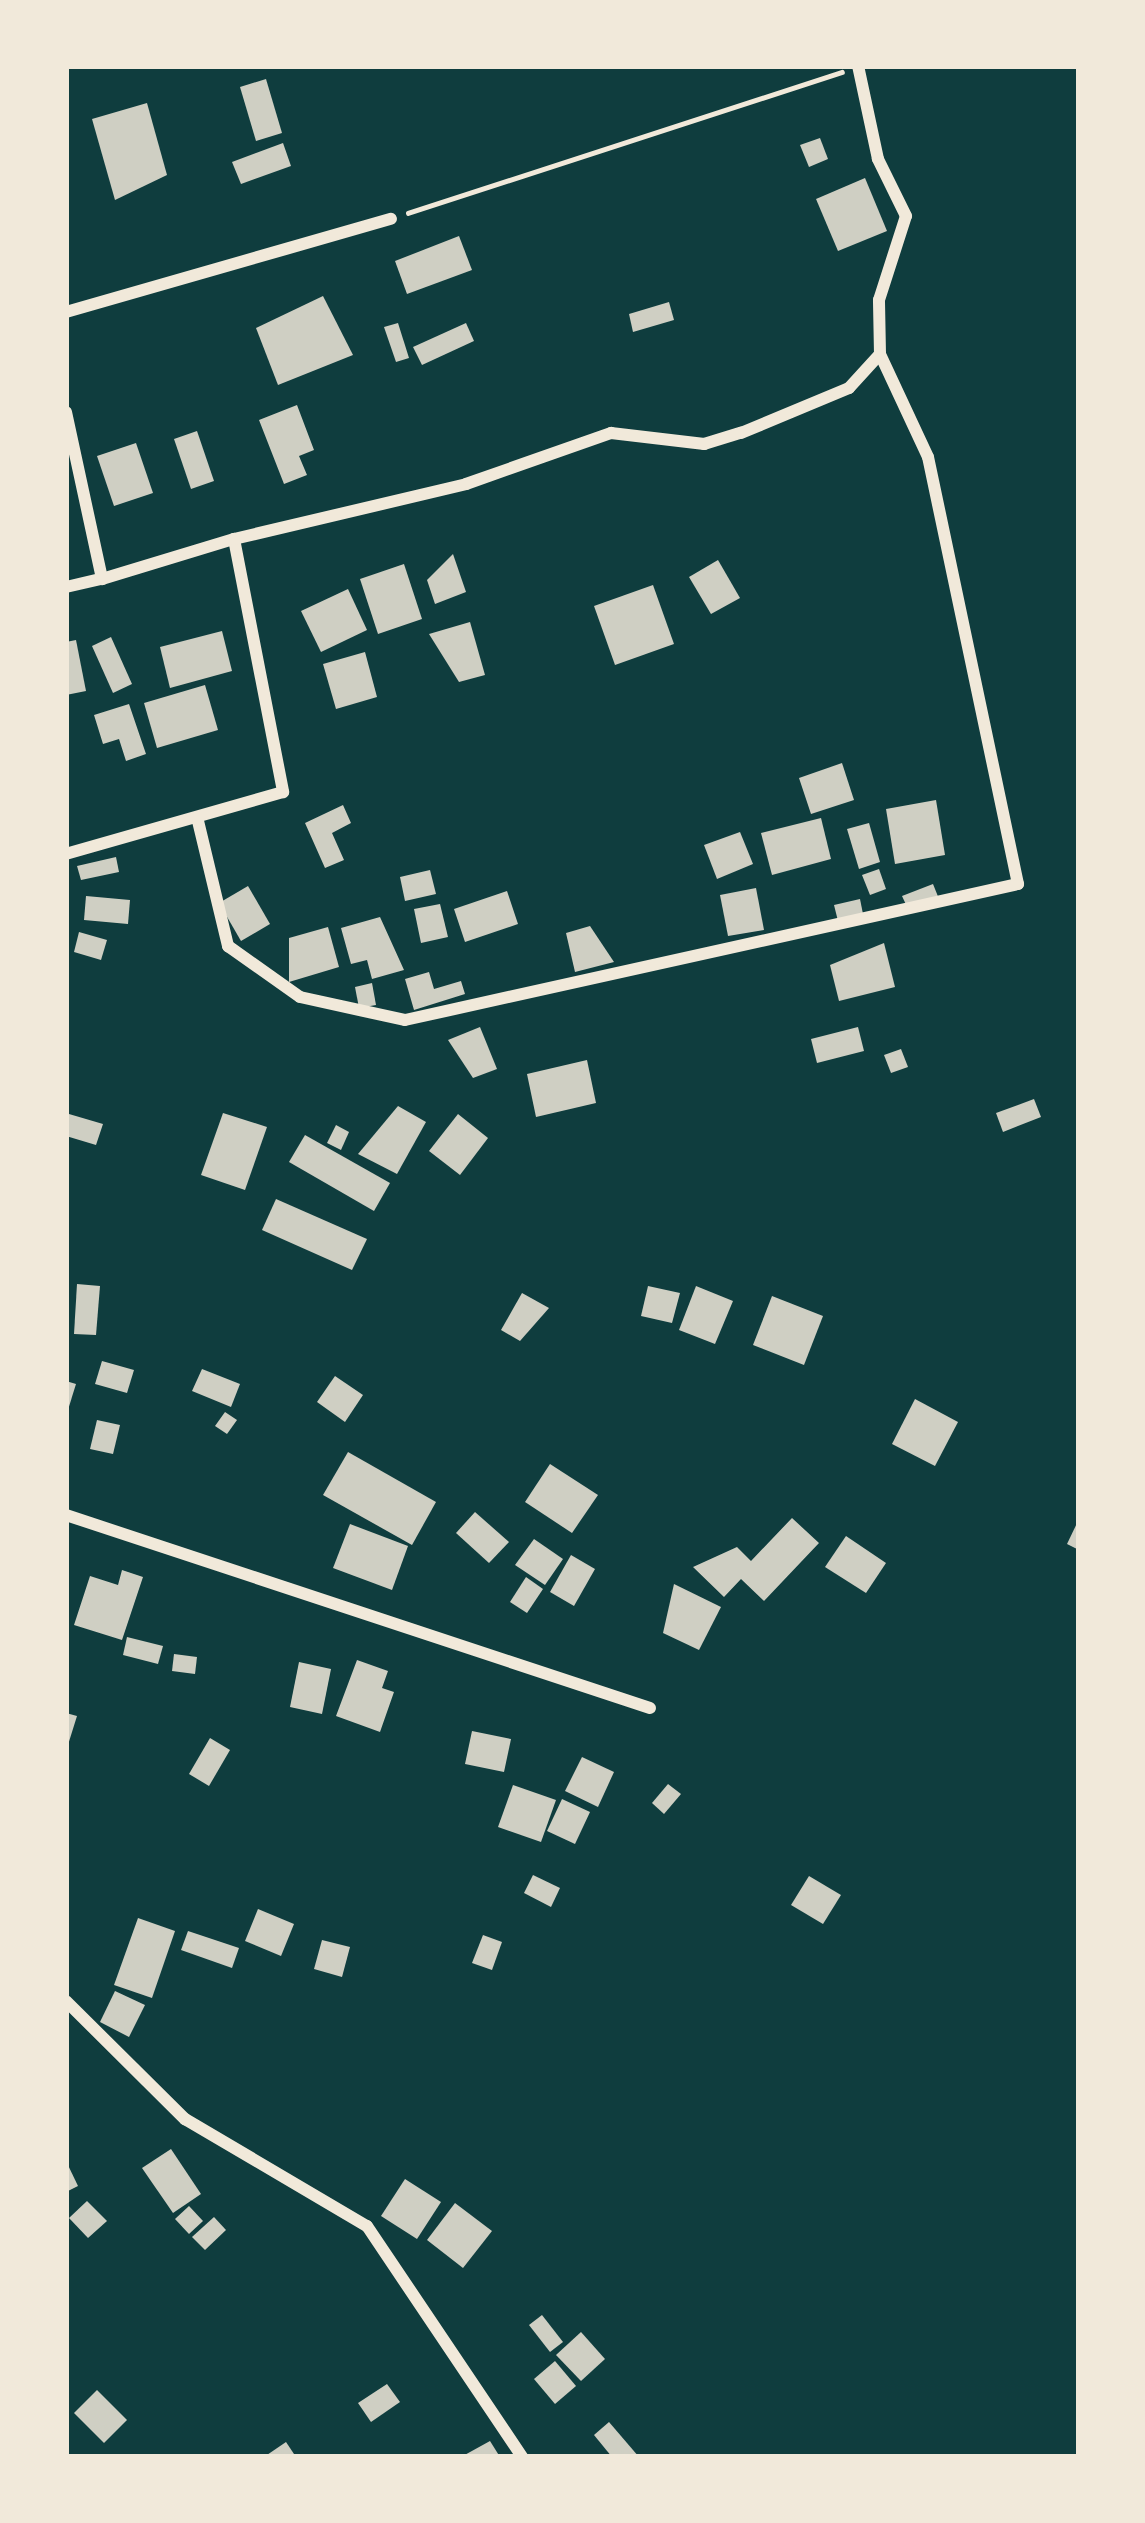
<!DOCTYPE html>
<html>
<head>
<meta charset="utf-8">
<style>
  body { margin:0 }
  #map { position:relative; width:1145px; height:2523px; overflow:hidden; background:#0f3d3e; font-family:Montserrat,sans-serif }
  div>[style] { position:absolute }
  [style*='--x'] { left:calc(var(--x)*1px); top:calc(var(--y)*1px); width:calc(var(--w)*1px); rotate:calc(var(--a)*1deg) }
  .building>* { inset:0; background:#cfcfc3 }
  .path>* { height:4.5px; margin:-2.25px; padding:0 2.25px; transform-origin:2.25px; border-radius:2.25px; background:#f1e9da }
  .minor>* { height:12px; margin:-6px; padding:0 6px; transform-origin:6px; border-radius:6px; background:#f1e9da }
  span { translate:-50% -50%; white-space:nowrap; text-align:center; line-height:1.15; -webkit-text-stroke:10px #f1e9da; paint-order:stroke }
  .frame { position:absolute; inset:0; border:69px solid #f1e9da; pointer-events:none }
</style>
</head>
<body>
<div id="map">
  <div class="building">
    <i style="clip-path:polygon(266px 79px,282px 133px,256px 141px,240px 87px)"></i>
    <i style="clip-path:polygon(147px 103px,167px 175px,115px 200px,92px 119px)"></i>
    <i style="clip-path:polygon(820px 138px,828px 159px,809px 167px,800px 145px)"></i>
    <i style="clip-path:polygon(283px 143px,291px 166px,241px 184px,232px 162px)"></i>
    <i style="clip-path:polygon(865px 178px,887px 231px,838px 251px,816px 199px)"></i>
    <i style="clip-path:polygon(459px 236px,472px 270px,407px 294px,395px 261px)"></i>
    <i style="clip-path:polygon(323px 296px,353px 355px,278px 385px,256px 328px)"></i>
    <i style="clip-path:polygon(669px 302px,674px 320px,633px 332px,629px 314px)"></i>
    <i style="clip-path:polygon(398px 323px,409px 358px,396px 362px,384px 327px)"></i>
    <i style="clip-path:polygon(466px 323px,474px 341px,422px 365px,413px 347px)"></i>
    <i style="clip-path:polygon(297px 405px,314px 450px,299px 456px,307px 475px,284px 484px,259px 420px)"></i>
    <i style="clip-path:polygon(197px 431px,214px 481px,191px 489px,174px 439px)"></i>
    <i style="clip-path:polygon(136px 443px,153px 493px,114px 506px,97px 456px)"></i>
    <i style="clip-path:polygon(453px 554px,466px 592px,435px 604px,427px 580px)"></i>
    <i style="clip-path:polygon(718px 560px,740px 598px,711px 614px,689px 577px)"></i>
    <i style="clip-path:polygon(404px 564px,422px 619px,378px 634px,360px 579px)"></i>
    <i style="clip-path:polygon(653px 585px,674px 644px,615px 665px,594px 606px)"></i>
    <i style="clip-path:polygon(348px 589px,367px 630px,321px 652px,301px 611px)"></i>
    <i style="clip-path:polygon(470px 622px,485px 675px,459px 682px,429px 634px)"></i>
    <i style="clip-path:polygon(222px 631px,232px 671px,170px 688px,160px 647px)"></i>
    <i style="clip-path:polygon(111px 637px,132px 684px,113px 693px,92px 646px)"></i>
    <i style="clip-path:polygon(76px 640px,86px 691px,66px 695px,66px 642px)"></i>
    <i style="clip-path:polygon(365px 652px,377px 697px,336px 709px,323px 664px)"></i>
    <i style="clip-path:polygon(205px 685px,218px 730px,157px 748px,144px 703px)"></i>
    <i style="clip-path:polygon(129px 704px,146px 754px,126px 761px,119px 739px,103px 744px,94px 715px)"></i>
    <i style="clip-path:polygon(842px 763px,854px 800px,811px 814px,799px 778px)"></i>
    <i style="clip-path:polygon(936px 800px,945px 855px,895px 864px,886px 809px)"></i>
    <i style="clip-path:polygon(343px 805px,351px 823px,332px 833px,344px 860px,325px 868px,305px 823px)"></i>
    <i style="clip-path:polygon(821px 818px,831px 859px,772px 875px,761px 833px)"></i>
    <i style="clip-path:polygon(869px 823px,880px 862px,859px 869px,847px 829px)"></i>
    <i style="clip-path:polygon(740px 832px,753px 864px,717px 879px,704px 845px)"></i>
    <i style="clip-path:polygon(116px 857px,119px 872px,81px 880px,77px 866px)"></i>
    <i style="clip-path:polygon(879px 869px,886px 889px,870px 895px,862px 875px)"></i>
    <i style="clip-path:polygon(430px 870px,436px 894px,405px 901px,400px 877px)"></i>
    <i style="clip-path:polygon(933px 884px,939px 899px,909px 911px,902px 896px)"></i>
    <i style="clip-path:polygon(248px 886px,270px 924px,241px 941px,219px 903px)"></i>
    <i style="clip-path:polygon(756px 888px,764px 930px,728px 936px,720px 895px)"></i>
    <i style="clip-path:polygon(507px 891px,518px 924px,465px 942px,454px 909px)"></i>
    <i style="clip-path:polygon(86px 896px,130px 900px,128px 924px,84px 920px)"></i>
    <i style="clip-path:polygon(860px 899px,864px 919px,839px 925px,834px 905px)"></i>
    <i style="clip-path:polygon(440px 904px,448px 937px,421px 943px,414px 909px)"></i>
    <i style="clip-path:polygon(380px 917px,404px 970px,372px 979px,367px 960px,351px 964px,341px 928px)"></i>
    <i style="clip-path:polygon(590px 926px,614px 962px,575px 972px,566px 933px)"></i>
    <i style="clip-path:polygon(328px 927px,339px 967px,289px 982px,289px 938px)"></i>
    <i style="clip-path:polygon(79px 932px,107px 940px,101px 960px,74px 952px)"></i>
    <i style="clip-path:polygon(884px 943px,895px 987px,839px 1001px,830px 965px)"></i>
    <i style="clip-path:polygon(429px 972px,434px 989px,461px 981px,465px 994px,414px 1010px,405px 979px)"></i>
    <i style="clip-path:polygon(372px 983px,376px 1005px,359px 1008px,355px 987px)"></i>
    <i style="clip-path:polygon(480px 1027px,497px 1069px,473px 1078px,448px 1040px)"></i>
    <i style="clip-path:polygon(858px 1027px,864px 1051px,817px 1063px,811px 1039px)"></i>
    <i style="clip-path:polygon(901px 1049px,908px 1067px,891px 1073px,884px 1055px)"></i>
    <i style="clip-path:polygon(587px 1060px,596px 1103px,536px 1117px,527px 1074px)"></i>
    <i style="clip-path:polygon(1034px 1099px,1041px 1117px,1003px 1132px,996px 1113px)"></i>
    <i style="clip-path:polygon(398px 1106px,426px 1122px,397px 1174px,358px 1154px)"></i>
    <i style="clip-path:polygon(223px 1113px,267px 1127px,245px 1190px,201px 1175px)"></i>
    <i style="clip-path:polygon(69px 1114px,103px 1124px,96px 1145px,66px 1136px)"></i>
    <i style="clip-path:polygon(458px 1114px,488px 1138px,460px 1175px,429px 1151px)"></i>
    <i style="clip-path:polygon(336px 1125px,349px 1132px,341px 1150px,327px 1143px)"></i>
    <i style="clip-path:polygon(305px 1135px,390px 1183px,374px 1211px,289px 1162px)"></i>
    <i style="clip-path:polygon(276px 1199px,367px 1239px,352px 1270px,262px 1230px)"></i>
    <i style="clip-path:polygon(77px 1284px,100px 1286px,96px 1335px,74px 1334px)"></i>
    <i style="clip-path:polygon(648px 1286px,680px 1293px,672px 1323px,641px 1316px)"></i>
    <i style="clip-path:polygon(696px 1286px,733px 1301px,715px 1344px,679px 1330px)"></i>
    <i style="clip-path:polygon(522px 1293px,549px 1308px,520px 1341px,501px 1330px)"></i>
    <i style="clip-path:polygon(772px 1296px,823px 1316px,804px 1365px,753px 1345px)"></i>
    <i style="clip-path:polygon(102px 1361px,134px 1370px,127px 1393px,95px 1384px)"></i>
    <i style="clip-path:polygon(202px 1369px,240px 1384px,231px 1407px,192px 1391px)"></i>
    <i style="clip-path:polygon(335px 1376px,363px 1395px,345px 1422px,317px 1402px)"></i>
    <i style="clip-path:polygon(66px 1381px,76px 1384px,67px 1413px,66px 1413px)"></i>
    <i style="clip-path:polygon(915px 1399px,958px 1422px,935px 1466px,892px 1444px)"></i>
    <i style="clip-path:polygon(225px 1412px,237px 1420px,227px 1434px,215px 1426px)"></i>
    <i style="clip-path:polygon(97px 1420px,120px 1425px,113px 1454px,90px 1449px)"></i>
    <i style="clip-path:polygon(348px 1452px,436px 1502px,412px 1545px,323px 1495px)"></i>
    <i style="clip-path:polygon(550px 1464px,598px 1495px,572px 1533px,525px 1502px)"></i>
    <i style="clip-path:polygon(475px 1512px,509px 1542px,489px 1563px,456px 1533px)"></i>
    <i style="clip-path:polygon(792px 1518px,819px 1543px,764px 1601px,741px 1579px,724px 1597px,693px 1567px,737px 1547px,751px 1561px)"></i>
    <i style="clip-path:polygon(1079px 1519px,1079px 1550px,1067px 1544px)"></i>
    <i style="clip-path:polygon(350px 1524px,408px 1546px,392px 1590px,333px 1568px)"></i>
    <i style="clip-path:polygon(846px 1536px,886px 1563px,866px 1593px,825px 1567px)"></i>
    <i style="clip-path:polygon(534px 1539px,563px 1559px,545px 1585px,515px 1565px)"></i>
    <i style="clip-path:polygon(571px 1555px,595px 1569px,574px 1606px,550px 1592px)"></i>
    <i style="clip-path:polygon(122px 1570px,143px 1577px,122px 1640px,74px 1625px,90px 1576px,118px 1585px)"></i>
    <i style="clip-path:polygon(526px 1577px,543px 1589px,527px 1613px,510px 1602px)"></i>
    <i style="clip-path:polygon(674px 1584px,721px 1607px,699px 1650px,663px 1633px)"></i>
    <i style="clip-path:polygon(127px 1637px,163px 1646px,158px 1664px,123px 1655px)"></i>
    <i style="clip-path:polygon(174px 1654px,197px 1657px,195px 1674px,172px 1671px)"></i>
    <i style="clip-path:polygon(357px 1660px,388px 1671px,382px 1688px,394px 1692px,380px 1732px,336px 1716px)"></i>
    <i style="clip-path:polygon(299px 1662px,331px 1669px,322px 1714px,290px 1707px)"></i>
    <i style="clip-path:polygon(66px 1713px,77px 1716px,67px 1748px,66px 1748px)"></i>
    <i style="clip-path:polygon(472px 1731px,511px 1739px,504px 1772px,465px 1764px)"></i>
    <i style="clip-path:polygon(210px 1738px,230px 1750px,209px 1786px,189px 1774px)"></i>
    <i style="clip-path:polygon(582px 1757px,614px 1772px,598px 1807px,565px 1791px)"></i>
    <i style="clip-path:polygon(668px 1784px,681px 1794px,664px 1814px,652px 1803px)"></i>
    <i style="clip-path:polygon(513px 1785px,556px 1800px,541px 1842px,498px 1827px)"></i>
    <i style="clip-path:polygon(562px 1799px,590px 1812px,575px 1844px,547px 1831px)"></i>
    <i style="clip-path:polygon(533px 1875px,560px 1888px,551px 1907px,524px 1893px)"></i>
    <i style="clip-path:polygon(809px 1876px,841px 1895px,823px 1924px,791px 1905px)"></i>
    <i style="clip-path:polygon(258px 1909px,294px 1924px,281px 1956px,245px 1941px)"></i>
    <i style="clip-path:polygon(138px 1918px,175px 1931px,152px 1998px,114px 1985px)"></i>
    <i style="clip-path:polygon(188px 1931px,239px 1948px,232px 1968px,181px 1950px)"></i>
    <i style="clip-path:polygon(483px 1935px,502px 1942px,492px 1970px,472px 1963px)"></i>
    <i style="clip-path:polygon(322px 1940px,350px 1947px,342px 1977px,314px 1969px)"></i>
    <i style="clip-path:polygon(115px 1991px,145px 2005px,129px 2037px,100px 2022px)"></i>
    <i style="clip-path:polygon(171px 2149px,201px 2194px,173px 2213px,142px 2168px)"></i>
    <i style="clip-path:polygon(66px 2161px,78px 2186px,66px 2192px)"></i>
    <i style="clip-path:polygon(405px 2179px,441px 2202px,417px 2239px,381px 2216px)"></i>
    <i style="clip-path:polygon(87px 2201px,107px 2221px,88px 2238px,69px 2218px)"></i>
    <i style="clip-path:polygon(455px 2203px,492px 2231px,463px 2268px,427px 2240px)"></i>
    <i style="clip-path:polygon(189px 2206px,203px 2221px,189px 2234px,175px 2219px)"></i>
    <i style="clip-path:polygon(214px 2217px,226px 2230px,205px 2250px,192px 2237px)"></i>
    <i style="clip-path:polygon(542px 2315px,563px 2342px,550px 2352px,529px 2325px)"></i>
    <i style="clip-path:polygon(581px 2332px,605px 2359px,581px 2381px,556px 2355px)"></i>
    <i style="clip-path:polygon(555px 2361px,576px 2386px,555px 2404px,534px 2379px)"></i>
    <i style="clip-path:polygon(387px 2384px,400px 2402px,371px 2422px,358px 2403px)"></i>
    <i style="clip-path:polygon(97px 2390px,127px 2420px,104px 2443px,74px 2413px)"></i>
    <i style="clip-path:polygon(609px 2422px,639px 2457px,612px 2457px,594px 2435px)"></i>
    <i style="clip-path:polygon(490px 2441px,500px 2457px,461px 2457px)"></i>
    <i style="clip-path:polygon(286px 2442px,296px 2457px,264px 2457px)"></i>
  </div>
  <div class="path">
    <i style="--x:408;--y:213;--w:456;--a:-18"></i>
  </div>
  <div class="minor">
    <i style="--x:66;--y:312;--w:338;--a:-16"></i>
    <i style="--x:66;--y:412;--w:171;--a:77.8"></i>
    <i style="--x:102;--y:579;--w:138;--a:-16.9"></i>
    <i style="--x:234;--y:539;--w:258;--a:79"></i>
    <i style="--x:283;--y:792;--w:226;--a:164.1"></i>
    <i style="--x:234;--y:539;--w:238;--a:-13.3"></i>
    <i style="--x:466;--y:484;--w:154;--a:-19.4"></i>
    <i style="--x:611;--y:433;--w:94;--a:6.7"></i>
    <i style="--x:704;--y:444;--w:39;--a:-17"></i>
    <i style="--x:741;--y:433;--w:117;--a:-22.6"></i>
    <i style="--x:849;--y:388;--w:46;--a:-47.6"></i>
    <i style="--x:66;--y:587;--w:37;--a:-13"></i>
    <i style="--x:198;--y:821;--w:129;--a:76.5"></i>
    <i style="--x:228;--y:946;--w:88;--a:35.3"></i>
    <i style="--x:300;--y:997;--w:107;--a:12.4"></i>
    <i style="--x:405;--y:1020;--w:628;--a:-12.51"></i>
    <i style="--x:1018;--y:884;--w:436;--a:-101.9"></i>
    <i style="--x:928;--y:457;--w:114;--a:-115"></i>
    <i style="--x:880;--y:354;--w:54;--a:-91.1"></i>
    <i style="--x:879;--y:300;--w:88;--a:-72.2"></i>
    <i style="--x:906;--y:216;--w:64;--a:-116.2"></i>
    <i style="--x:878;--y:159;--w:95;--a:-102.1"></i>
    <i style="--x:66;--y:1515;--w:615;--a:18.29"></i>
    <i style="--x:66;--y:2001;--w:168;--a:44.8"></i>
    <i style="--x:185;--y:2119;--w:211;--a:30.5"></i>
    <i style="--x:367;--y:2226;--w:278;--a:56.1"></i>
  </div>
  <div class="frame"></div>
</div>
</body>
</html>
